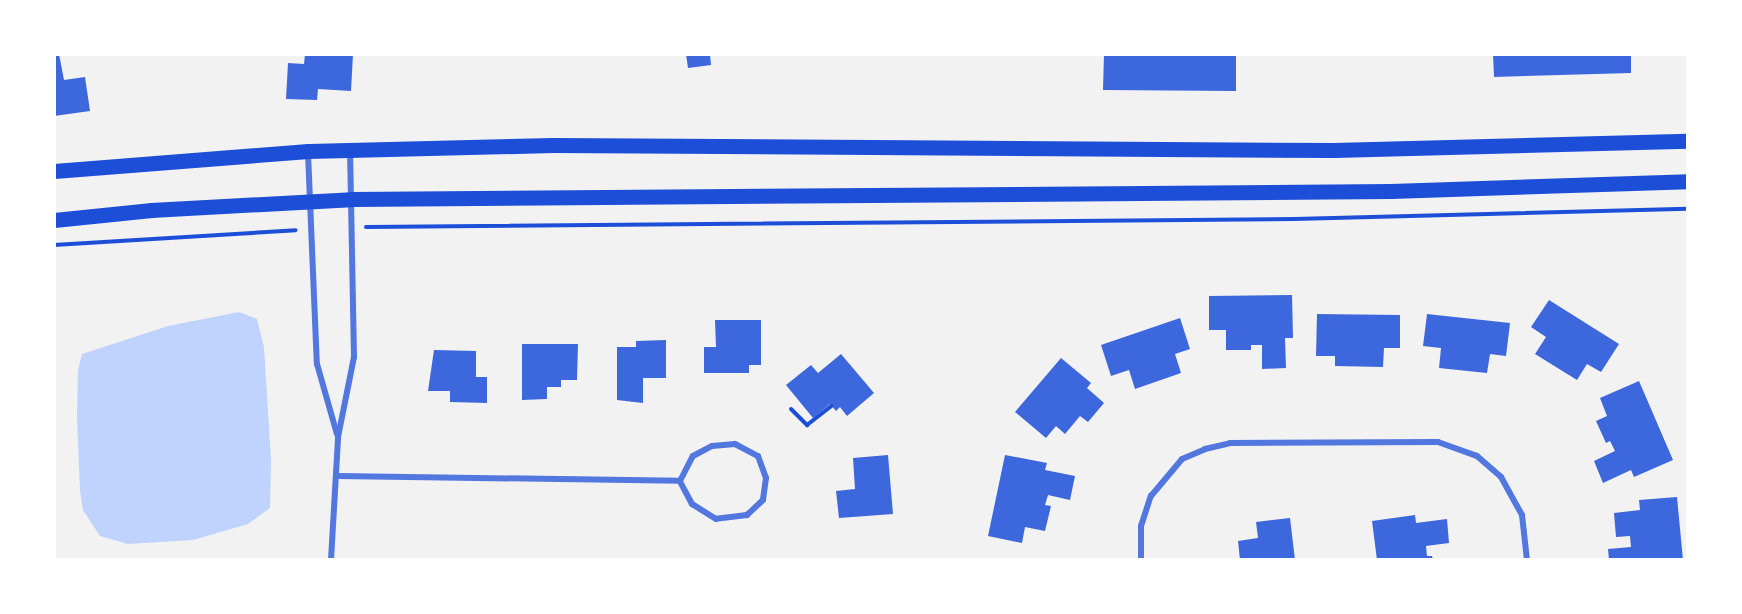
<!DOCTYPE html>
<html>
<head>
<meta charset="utf-8">
<style>
  body { margin:0 }
  #map { position:relative; width:1742px; height:614px; overflow:hidden; background:#f2f2f2; font-family:"Source Sans 3",sans-serif }
  div>[style] { position:absolute }
  [style*='--x'] { left:calc(var(--x)*1px); top:calc(var(--y)*1px); width:calc(var(--w)*1px); rotate:calc(var(--a)*1deg) }
  .water>* { inset:0; background:#bfd3fe }
  .building>* { inset:0; background:#3d67dc }
  .path>* { height:4px; margin:-2px; padding:0 2px; transform-origin:2px; border-radius:2px; background:#1d4ed8 }
  .minor>* { height:6px; margin:-3px; padding:0 3px; transform-origin:3px; border-radius:3px; background:#5277de }
  .primary>* { height:15px; margin:-7.5px; padding:0 7.5px; transform-origin:7.5px; border-radius:7.5px; background:#1d4ed8 }
  span { translate:-50% -50%; white-space:nowrap; text-align:center; line-height:1.15; -webkit-text-stroke:4.5px #fff; paint-order:stroke }
  .frame { position:absolute; inset:0; border:56px solid #fff; pointer-events:none }
</style>
</head>
<body>
<div id="map">
  <div class="water">
    <i style="clip-path:polygon(239px 312px,257px 319px,264px 347px,271px 460px,270px 508px,248px 524px,193px 540px,128px 544px,100px 536px,83px 510px,80px 491px,77px 418px,78px 370px,82px 354px,168px 326px)"></i>
  </div>
  <div class="building">
    <i style="clip-path:polygon(54px 54px,59px 54px,64px 80px,85px 77px,90px 111px,54px 116px)"></i>
    <i style="clip-path:polygon(305px 54px,353px 54px,351px 91px,318px 89px,317px 100px,286px 99px,288px 63px,304px 64px)"></i>
    <i style="clip-path:polygon(686px 54px,710px 54px,711px 65px,688px 68px)"></i>
    <i style="clip-path:polygon(1104px 54px,1236px 54px,1236px 91px,1103px 90px)"></i>
    <i style="clip-path:polygon(1493px 54px,1631px 54px,1631px 73px,1494px 77px)"></i>
    <i style="clip-path:polygon(1292px 295px,1293px 338px,1285px 338px,1286px 368px,1262px 369px,1262px 345px,1251px 345px,1251px 350px,1226px 350px,1226px 330px,1209px 330px,1209px 296px)"></i>
    <i style="clip-path:polygon(1549px 300px,1619px 344px,1601px 372px,1587px 364px,1577px 380px,1535px 354px,1546px 337px,1531px 327px)"></i>
    <i style="clip-path:polygon(1317px 314px,1400px 315px,1400px 348px,1384px 348px,1383px 367px,1335px 366px,1335px 356px,1316px 356px)"></i>
    <i style="clip-path:polygon(1427px 314px,1510px 323px,1506px 356px,1490px 354px,1487px 373px,1439px 368px,1441px 348px,1423px 346px)"></i>
    <i style="clip-path:polygon(1180px 318px,1190px 349px,1175px 354px,1181px 373px,1135px 389px,1129px 370px,1111px 376px,1101px 345px)"></i>
    <i style="clip-path:polygon(715px 320px,761px 320px,761px 365px,749px 365px,749px 373px,704px 373px,704px 347px,716px 347px)"></i>
    <i style="clip-path:polygon(666px 340px,666px 378px,643px 378px,643px 403px,617px 400px,617px 347px,636px 347px,636px 341px)"></i>
    <i style="clip-path:polygon(522px 344px,578px 344px,577px 380px,561px 380px,561px 387px,547px 387px,547px 399px,522px 400px)"></i>
    <i style="clip-path:polygon(434px 350px,476px 351px,476px 377px,487px 377px,487px 403px,450px 402px,450px 391px,428px 391px)"></i>
    <i style="clip-path:polygon(841px 354px,874px 393px,847px 416px,840px 407px,836px 411px,830px 404px,813px 418px,786px 385px,811px 365px,818px 373px)"></i>
    <i style="clip-path:polygon(1061px 358px,1091px 383px,1087px 388px,1104px 403px,1088px 422px,1080px 416px,1065px 434px,1056px 426px,1046px 438px,1015px 412px)"></i>
    <i style="clip-path:polygon(1639px 381px,1673px 460px,1634px 477px,1631px 470px,1603px 483px,1594px 461px,1615px 451px,1610px 441px,1606px 443px,1596px 421px,1607px 416px,1600px 398px)"></i>
    <i style="clip-path:polygon(888px 455px,893px 514px,839px 518px,836px 491px,855px 489px,853px 458px)"></i>
    <i style="clip-path:polygon(1005px 455px,1047px 463px,1045px 470px,1075px 476px,1070px 500px,1048px 495px,1045px 505px,1051px 506px,1045px 531px,1025px 527px,1022px 543px,988px 536px)"></i>
    <i style="clip-path:polygon(1677px 497px,1683px 560px,1609px 560px,1608px 549px,1631px 547px,1630px 536px,1616px 537px,1614px 513px,1640px 510px,1639px 500px)"></i>
    <i style="clip-path:polygon(1415px 515px,1416px 523px,1447px 519px,1449px 543px,1426px 546px,1427px 556px,1432px 556px,1433px 560px,1377px 560px,1372px 521px)"></i>
    <i style="clip-path:polygon(1290px 518px,1295px 560px,1240px 560px,1238px 541px,1258px 538px,1256px 522px)"></i>
  </div>
  <div class="path">
    <i style="--x:366;--y:227;--w:928;--a:-0.49"></i>
    <i style="--x:1294;--y:219;--w:394;--a:-1.5"></i>
    <i style="--x:54;--y:245;--w:242;--a:-3.5"></i>
    <i style="--x:791;--y:409;--w:23;--a:45"></i>
    <i style="--x:807;--y:425;--w:31;--a:-38"></i>
  </div>
  <div class="minor">
    <i style="--x:308;--y:153;--w:211;--a:87.6"></i>
    <i style="--x:317;--y:364;--w:73;--a:74.1"></i>
    <i style="--x:735;--y:444;--w:26;--a:28"></i>
    <i style="--x:758;--y:456;--w:23;--a:70"></i>
    <i style="--x:766;--y:478;--w:22;--a:98"></i>
    <i style="--x:763;--y:500;--w:22;--a:137"></i>
    <i style="--x:747;--y:515;--w:31;--a:173"></i>
    <i style="--x:716;--y:519;--w:28;--a:-148"></i>
    <i style="--x:692;--y:504;--w:26;--a:-118"></i>
    <i style="--x:680;--y:481;--w:28;--a:-63"></i>
    <i style="--x:693;--y:456;--w:21;--a:-28"></i>
    <i style="--x:712;--y:446;--w:23;--a:-5"></i>
    <i style="--x:338;--y:476;--w:342;--a:0.8"></i>
    <i style="--x:331;--y:560;--w:123;--a:-86.7"></i>
    <i style="--x:338;--y:437;--w:82;--a:-78.7"></i>
    <i style="--x:354;--y:357;--w:206;--a:-91.1"></i>
    <i style="--x:1141;--y:560;--w:34;--a:-90"></i>
    <i style="--x:1141;--y:526;--w:32;--a:-72"></i>
    <i style="--x:1151;--y:496;--w:48;--a:-50"></i>
    <i style="--x:1182;--y:459;--w:25;--a:-23"></i>
    <i style="--x:1205;--y:449;--w:26;--a:-13"></i>
    <i style="--x:1230;--y:443;--w:208;--a:-0.3"></i>
    <i style="--x:1438;--y:442;--w:41;--a:19.7"></i>
    <i style="--x:1477;--y:456;--w:32;--a:41"></i>
    <i style="--x:1501;--y:477;--w:43;--a:61.1"></i>
    <i style="--x:1522;--y:515;--w:45;--a:83.7"></i>
  </div>
  <div class="primary">
    <i style="--x:54;--y:171;--w:255;--a:-4.5"></i>
    <i style="--x:308;--y:151;--w:245;--a:-1.4"></i>
    <i style="--x:553;--y:145;--w:781;--a:0.37"></i>
    <i style="--x:1334;--y:150;--w:354;--a:-1.5"></i>
    <i style="--x:54;--y:220;--w:98;--a:-5.9"></i>
    <i style="--x:151;--y:210;--w:200;--a:-3.1"></i>
    <i style="--x:351;--y:199;--w:1040;--a:-0.44"></i>
    <i style="--x:1391;--y:191;--w:297;--a:-1.9"></i>
  </div>
  <div class="frame"></div>
</div>
</body>
</html>
